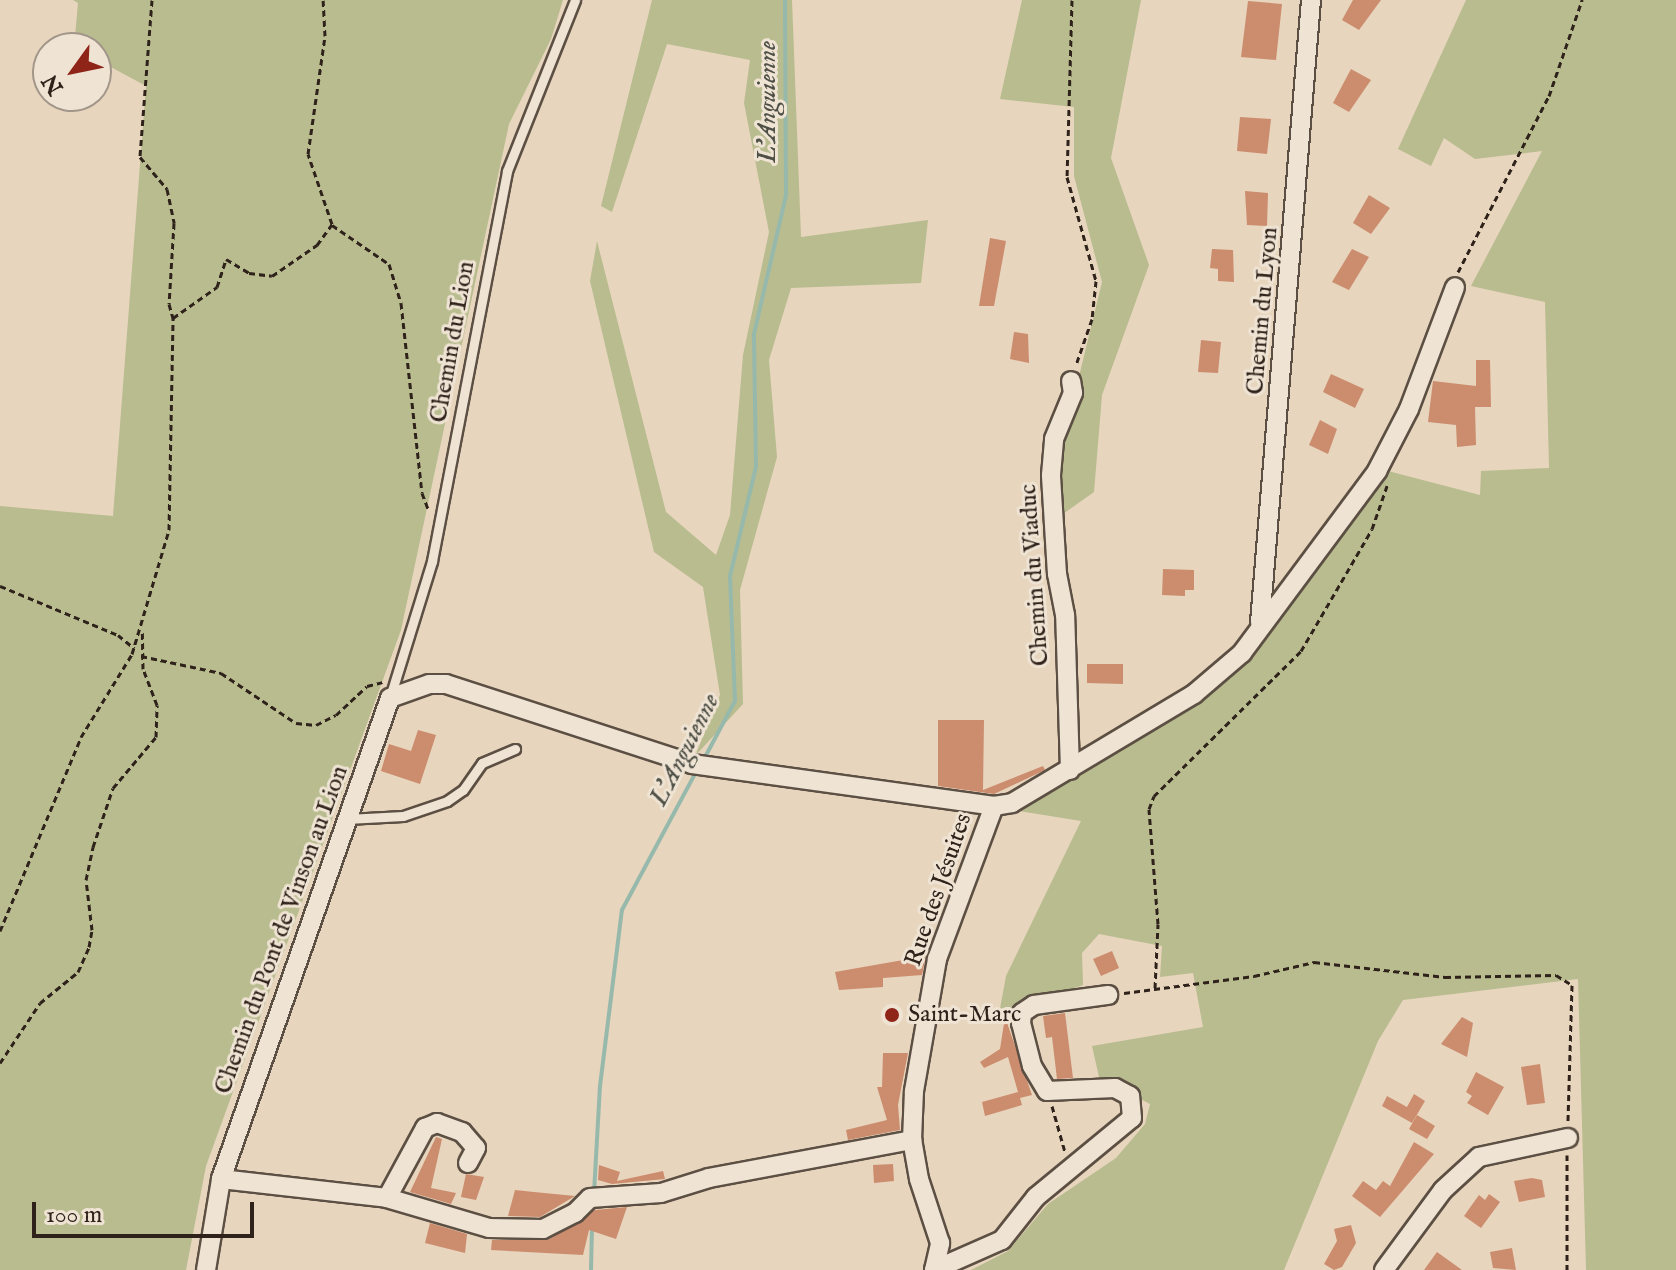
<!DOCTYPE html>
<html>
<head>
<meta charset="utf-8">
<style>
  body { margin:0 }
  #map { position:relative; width:1676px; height:1270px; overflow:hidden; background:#e7d5bd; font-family:"IM FELL English",serif }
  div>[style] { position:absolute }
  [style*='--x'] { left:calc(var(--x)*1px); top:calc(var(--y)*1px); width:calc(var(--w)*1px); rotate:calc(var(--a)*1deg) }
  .green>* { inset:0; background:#b8bc8f }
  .stream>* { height:4px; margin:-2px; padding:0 2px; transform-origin:2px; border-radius:2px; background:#97b9ac }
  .building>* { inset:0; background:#cc8c6e }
  .path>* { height:3px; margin-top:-1.5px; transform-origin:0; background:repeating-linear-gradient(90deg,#2e221a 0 6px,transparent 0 10px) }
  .roads { filter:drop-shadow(2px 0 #5c4f43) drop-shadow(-2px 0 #5c4f43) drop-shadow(0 2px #5c4f43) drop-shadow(0 -2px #5c4f43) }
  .lane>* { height:9px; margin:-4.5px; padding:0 4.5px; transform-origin:4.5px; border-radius:4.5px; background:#efe4d4 }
  .street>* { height:18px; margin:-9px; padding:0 9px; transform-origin:9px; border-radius:9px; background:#efe4d4 }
  .dots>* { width:22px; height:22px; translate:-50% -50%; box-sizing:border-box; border:4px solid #efe4d4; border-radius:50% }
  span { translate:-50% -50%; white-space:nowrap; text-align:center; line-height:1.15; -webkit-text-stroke:6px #efe4d4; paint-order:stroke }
  .street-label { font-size:24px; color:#2e221a }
  .poi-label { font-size:24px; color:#2e221a }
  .left { translate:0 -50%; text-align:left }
  .water-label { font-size:26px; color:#4e4f46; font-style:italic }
  .north { position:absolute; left:32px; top:32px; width:80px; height:80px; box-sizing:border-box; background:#efe4d4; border:2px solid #a2968a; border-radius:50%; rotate:237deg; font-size:22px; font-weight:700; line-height:32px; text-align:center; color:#2e221a }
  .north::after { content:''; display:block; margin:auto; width:28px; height:36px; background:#8f2418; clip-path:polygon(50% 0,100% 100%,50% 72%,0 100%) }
  .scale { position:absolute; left:32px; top:1202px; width:222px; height:36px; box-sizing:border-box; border:4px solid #2e221a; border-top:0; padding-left:10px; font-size:24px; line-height:28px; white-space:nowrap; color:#2e221a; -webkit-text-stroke:6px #efe4d4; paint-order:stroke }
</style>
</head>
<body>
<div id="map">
  <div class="green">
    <i style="clip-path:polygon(73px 0,563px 0,551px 39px,509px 124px,401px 630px,206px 1166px,186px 1270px,0 1270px,0 506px,113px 516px,146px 86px,96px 59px,96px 48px,74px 47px,78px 3px)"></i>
    <i style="clip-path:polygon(652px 0,792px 0,801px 237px,928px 220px,921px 283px,791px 288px,769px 360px,777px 457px,740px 590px,743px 704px,695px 756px,720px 695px,703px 587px,654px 552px,590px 281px,597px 241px,666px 512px,716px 555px,730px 515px,743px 355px,769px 232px,744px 103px,750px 60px,667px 44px,612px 212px,601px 206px)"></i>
    <i style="clip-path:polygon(1022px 0,1141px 0,1111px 158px,1149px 265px,1102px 395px,1094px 492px,1060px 516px,1057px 467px,1102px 282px,1074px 176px,1074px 107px,1000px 99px)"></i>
    <i style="clip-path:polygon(1466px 0,1676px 0,1676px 1270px,1586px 1270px,1578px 979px,1403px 1000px,1378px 1041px,1284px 1270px,971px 1270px,1008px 1251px,1048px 1204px,1116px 1158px,1145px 1124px,1150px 1104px,1099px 1077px,1092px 1046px,1203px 1027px,1193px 973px,1160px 977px,1162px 946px,1099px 934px,1082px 953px,1083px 985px,999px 1014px,1006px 976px,1081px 821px,1019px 811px,1208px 692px,1249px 657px,1388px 471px,1480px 495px,1481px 471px,1549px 468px,1545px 302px,1471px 286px,1542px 151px,1475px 159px,1444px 138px,1431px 166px,1398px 149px)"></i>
  </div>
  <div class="stream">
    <i style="--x:704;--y:759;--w:66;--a:-61.9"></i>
    <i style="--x:735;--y:701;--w:125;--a:-92.3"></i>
    <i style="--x:730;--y:576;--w:112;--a:-76.6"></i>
    <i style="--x:756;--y:467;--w:133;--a:-90.9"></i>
    <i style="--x:754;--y:334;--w:143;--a:-77"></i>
    <i style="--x:786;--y:195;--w:195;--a:-90.3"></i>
    <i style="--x:594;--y:1193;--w:107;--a:-86.8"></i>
    <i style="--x:600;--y:1086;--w:177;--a:-82.9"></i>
    <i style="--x:622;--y:910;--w:159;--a:-61.8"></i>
    <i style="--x:591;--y:1270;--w:44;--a:-88.7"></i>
  </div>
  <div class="building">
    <i style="clip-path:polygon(1353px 0,1381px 0,1359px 30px,1342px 20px)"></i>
    <i style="clip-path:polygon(1248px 1px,1282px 4px,1276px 60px,1241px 57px)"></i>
    <i style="clip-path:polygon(1351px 69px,1371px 80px,1349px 112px,1333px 103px)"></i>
    <i style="clip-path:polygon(1240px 117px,1271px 119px,1267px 154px,1237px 151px)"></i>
    <i style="clip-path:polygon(1245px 191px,1268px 193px,1267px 226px,1247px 225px)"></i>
    <i style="clip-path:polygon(1369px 195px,1390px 208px,1371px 234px,1353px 223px)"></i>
    <i style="clip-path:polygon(990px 238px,1006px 241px,994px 306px,979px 306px)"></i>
    <i style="clip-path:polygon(1212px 249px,1233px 250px,1234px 282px,1218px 281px,1218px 269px,1210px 268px)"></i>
    <i style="clip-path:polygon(1352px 249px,1369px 257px,1349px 290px,1332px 282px)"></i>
    <i style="clip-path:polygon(1014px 332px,1028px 334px,1029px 363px,1010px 359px)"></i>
    <i style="clip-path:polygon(1201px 340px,1221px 342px,1218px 373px,1198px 372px)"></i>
    <i style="clip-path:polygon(1476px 360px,1490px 360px,1491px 407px,1475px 407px,1476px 445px,1457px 447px,1456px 425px,1428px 422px,1433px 381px,1476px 386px)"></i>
    <i style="clip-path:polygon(1331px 374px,1364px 389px,1355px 408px,1323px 392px)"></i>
    <i style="clip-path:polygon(1320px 420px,1337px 429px,1328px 454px,1309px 445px)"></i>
    <i style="clip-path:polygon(1163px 569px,1194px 570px,1194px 590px,1185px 590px,1185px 596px,1162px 595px)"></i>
    <i style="clip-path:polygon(1087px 664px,1123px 664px,1123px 684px,1087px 683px)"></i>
    <i style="clip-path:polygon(938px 720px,984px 720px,983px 790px,1043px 766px,1045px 770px,994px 794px,938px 786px)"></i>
    <i style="clip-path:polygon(418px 730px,436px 735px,420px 784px,381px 771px,389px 744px,411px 751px)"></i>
    <i style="clip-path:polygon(1112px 951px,1119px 968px,1101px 976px,1093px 959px)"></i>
    <i style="clip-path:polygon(926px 956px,922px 975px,883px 978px,883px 987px,839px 990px,835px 972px)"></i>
    <i style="clip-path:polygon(1065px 1013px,1073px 1078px,1057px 1079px,1052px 1037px,1046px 1038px,1043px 1016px)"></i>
    <i style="clip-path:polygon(1005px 1017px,1032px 1095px,1020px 1098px,1022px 1105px,985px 1116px,982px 1102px,1018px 1092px,1008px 1057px,984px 1068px,980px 1062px,1000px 1049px)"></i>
    <i style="clip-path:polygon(1462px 1017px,1473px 1023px,1467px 1057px,1441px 1044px)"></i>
    <i style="clip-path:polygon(883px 1053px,908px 1053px,898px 1105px,900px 1130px,848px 1140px,846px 1130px,887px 1120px,877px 1087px,882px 1087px)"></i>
    <i style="clip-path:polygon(1540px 1064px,1545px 1103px,1527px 1105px,1521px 1067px)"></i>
    <i style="clip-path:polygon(1476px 1072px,1504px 1087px,1488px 1115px,1467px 1103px,1472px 1096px,1466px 1092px)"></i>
    <i style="clip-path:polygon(1414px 1094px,1425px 1101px,1412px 1123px,1382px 1106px,1387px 1096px,1407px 1107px)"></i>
    <i style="clip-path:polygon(1417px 1115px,1435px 1126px,1427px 1139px,1409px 1129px)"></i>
    <i style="clip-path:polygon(436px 1137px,442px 1139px,431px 1188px,456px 1193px,451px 1204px,410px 1192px)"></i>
    <i style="clip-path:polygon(1414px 1142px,1434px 1154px,1380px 1217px,1352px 1196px,1363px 1181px,1376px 1190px,1383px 1181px,1390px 1186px)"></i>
    <i style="clip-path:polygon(893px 1164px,894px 1181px,874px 1183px,873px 1165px)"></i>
    <i style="clip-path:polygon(599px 1165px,620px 1172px,617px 1181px,663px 1171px,665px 1179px,612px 1184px,598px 1180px)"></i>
    <i style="clip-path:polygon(466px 1174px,484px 1177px,476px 1200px,461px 1197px)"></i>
    <i style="clip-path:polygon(1532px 1178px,1542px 1180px,1545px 1197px,1519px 1202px,1514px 1181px)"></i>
    <i style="clip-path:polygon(515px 1190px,534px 1192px,575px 1196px,540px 1217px,508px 1216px)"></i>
    <i style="clip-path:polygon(1489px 1194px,1500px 1202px,1481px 1228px,1464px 1216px,1479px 1195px,1485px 1200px)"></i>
    <i style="clip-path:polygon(627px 1207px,616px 1239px,589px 1230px,583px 1255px,491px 1250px,492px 1240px,548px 1240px,595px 1210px)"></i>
    <i style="clip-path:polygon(430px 1223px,467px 1234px,465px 1253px,425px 1243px)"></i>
    <i style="clip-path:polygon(1351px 1225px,1356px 1243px,1342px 1267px,1334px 1270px,1324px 1264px,1337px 1241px,1334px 1229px)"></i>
    <i style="clip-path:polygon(1512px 1248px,1516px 1270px,1493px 1268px,1490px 1252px)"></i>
    <i style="clip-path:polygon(1437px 1252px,1462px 1270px,1424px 1270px)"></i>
  </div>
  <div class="path">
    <i style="--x:152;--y:0;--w:157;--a:94.4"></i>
    <i style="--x:140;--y:157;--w:42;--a:49.8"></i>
    <i style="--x:167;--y:189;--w:35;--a:78"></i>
    <i style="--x:174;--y:223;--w:81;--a:93.5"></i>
    <i style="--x:169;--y:304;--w:15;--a:74"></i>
    <i style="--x:1072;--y:0;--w:177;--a:91.6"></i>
    <i style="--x:1067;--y:177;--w:108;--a:74.4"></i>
    <i style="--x:1096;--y:281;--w:38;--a:96"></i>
    <i style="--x:1092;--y:319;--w:49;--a:109.2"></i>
    <i style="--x:332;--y:225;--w:69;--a:34.4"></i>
    <i style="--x:389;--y:264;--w:41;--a:72.9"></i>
    <i style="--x:401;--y:303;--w:191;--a:83.7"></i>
    <i style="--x:422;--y:493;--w:19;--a:69"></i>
    <i style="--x:1458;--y:272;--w:198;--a:-62.7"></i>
    <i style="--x:1549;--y:96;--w:102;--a:-71"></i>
    <i style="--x:0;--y:586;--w:128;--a:22.6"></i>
    <i style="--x:118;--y:635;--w:21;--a:39"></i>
    <i style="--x:141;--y:656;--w:82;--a:12"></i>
    <i style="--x:221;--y:673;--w:90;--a:33.7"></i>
    <i style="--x:296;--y:723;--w:20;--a:6"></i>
    <i style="--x:316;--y:725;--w:22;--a:-27"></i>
    <i style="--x:336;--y:715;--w:42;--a:-43.1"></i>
    <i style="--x:367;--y:686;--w:16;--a:-14"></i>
    <i style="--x:0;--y:931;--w:210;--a:-67.3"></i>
    <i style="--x:81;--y:737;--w:97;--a:-58.4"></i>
    <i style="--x:132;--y:654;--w:129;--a:-73.4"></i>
    <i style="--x:169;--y:530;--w:212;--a:-88.9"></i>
    <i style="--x:173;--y:318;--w:54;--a:-35.2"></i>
    <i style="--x:217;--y:287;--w:29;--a:-72"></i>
    <i style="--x:226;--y:259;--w:27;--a:31"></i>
    <i style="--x:249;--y:273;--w:23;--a:7"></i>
    <i style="--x:272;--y:276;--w:55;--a:-34.6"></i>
    <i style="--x:317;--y:245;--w:26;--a:-54"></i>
    <i style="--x:332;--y:224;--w:74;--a:-108.9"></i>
    <i style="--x:308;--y:154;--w:119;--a:-81.8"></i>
    <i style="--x:325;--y:36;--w:36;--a:-93"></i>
    <i style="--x:1155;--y:988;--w:64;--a:-87.3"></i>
    <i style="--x:1158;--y:924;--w:115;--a:-94.5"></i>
    <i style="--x:1149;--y:809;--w:14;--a:-69"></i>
    <i style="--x:1154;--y:796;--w:206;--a:-44.6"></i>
    <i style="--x:1301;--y:651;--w:141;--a:-59.8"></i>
    <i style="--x:1372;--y:529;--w:46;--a:-70.8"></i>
    <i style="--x:1124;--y:993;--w:131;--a:-7.5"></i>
    <i style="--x:1254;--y:976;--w:62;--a:-13.1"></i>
    <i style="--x:1314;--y:962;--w:132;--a:6.5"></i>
    <i style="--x:1445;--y:977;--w:111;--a:-1"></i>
    <i style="--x:1556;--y:975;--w:19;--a:32"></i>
    <i style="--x:1572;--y:985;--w:138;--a:91.7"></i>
    <i style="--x:0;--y:1063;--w:72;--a:-56.3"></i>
    <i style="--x:40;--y:1003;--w:49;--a:-39.2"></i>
    <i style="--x:78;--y:972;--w:27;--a:-66"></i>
    <i style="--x:89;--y:947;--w:17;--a:-80"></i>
    <i style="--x:92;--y:930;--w:50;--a:-96.8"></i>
    <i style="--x:86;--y:880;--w:34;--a:-78"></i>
    <i style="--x:93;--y:847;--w:62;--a:-71.3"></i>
    <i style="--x:113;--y:788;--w:67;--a:-49.9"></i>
    <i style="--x:156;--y:737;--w:32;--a:-88"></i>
    <i style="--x:157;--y:705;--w:39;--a:-111"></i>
    <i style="--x:143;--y:669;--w:39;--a:-91"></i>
    <i style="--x:1052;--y:1106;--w:48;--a:74.2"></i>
    <i style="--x:1567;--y:1270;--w:115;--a:-90"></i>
  </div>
  <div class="roads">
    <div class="lane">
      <i style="--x:390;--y:697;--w:142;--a:-72.8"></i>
      <i style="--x:432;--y:561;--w:397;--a:-79.1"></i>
      <i style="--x:507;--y:171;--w:184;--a:-68.3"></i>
      <i style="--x:347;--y:819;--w:56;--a:-3.1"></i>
      <i style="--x:403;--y:816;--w:46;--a:-18.8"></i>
      <i style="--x:447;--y:801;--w:19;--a:-35"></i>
      <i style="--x:463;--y:790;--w:33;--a:-55"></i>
      <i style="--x:482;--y:763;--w:36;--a:-23"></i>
    </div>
    <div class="street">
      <i style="--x:1260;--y:623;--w:625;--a:-85.32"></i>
      <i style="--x:1070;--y:770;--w:155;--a:-91.8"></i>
      <i style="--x:1065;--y:615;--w:42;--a:-101"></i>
      <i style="--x:1057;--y:574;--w:99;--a:-93.5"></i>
      <i style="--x:1051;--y:475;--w:36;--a:-85"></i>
      <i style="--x:1054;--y:439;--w:50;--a:-67.6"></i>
      <i style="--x:1073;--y:393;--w:12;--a:-99"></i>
      <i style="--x:221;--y:1179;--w:167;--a:6.5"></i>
      <i style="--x:387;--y:1198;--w:80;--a:-61.5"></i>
      <i style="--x:425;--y:1128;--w:13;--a:-23"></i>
      <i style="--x:437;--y:1123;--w:27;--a:20"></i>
      <i style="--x:462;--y:1132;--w:21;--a:49"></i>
      <i style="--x:476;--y:1148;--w:17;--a:118"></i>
      <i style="--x:387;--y:1198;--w:106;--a:16.4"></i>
      <i style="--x:489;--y:1228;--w:54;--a:1.1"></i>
      <i style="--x:543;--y:1229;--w:36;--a:-27"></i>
      <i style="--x:575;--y:1213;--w:21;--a:-45"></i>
      <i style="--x:590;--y:1198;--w:71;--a:-4"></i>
      <i style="--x:661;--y:1193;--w:50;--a:-17.4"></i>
      <i style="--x:709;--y:1178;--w:207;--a:-10.6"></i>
      <i style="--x:206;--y:1270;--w:92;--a:-80.6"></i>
      <i style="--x:221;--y:1179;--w:510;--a:-70.64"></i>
      <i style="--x:390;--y:698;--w:41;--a:-19.7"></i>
      <i style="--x:429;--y:684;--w:17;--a:0"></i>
      <i style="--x:446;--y:684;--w:259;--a:18"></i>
      <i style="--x:692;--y:764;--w:305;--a:7.9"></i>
      <i style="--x:994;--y:806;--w:18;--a:-9"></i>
      <i style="--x:1012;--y:803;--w:212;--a:-30.9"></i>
      <i style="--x:1194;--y:694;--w:63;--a:-40.5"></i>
      <i style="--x:1242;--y:653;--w:227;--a:-53.4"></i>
      <i style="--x:1377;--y:471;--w:70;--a:-62.7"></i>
      <i style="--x:1409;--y:409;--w:130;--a:-69.3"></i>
      <i style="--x:934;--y:1270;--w:74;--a:-23.8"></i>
      <i style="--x:1002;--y:1240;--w:55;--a:-51.7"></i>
      <i style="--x:1036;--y:1197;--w:124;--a:-39.5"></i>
      <i style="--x:1132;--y:1118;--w:22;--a:-95"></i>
      <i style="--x:1130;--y:1096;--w:17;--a:-152"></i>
      <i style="--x:1115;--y:1088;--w:68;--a:177.5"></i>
      <i style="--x:1047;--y:1091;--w:29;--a:-121"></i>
      <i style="--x:1032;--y:1066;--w:44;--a:-104.3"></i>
      <i style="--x:1021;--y:1023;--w:10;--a:-84"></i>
      <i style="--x:1022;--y:1013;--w:14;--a:-34"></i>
      <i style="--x:1034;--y:1005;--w:75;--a:-7.7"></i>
      <i style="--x:934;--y:1270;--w:28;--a:-77"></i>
      <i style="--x:940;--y:1243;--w:67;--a:-108.2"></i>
      <i style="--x:919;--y:1179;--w:40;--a:-100"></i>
      <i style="--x:912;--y:1140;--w:49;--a:-87.7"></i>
      <i style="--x:914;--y:1091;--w:134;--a:-80.1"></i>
      <i style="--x:937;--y:959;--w:163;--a:-69.6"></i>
      <i style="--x:1384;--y:1270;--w:99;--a:-53.6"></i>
      <i style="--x:1443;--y:1190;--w:49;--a:-42.5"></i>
      <i style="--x:1479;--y:1157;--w:91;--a:-12.1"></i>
    </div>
  </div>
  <div class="dots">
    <i style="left:892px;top:1015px;background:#8f2418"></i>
  </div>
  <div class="street-label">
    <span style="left:1263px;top:311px;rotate:-85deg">Chemin du Lyon</span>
    <span style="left:453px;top:342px;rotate:-80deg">Chemin du Lion</span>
    <span style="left:1035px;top:575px;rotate:-94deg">Chemin du Viaduc</span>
    <span style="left:939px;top:890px;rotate:-71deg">Rue des Jésuites</span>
    <span style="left:282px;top:930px;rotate:-70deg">Chemin du Pont de Vinson au Lion</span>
  </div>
  <div class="poi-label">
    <span class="left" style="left:908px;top:1015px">Saint-Marc</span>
  </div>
  <div class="water-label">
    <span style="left:768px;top:102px;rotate:-90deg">L'Anguienne</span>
    <span style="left:685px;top:750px;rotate:-63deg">L'Anguienne</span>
  </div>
  <div class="north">N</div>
  <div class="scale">100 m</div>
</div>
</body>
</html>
